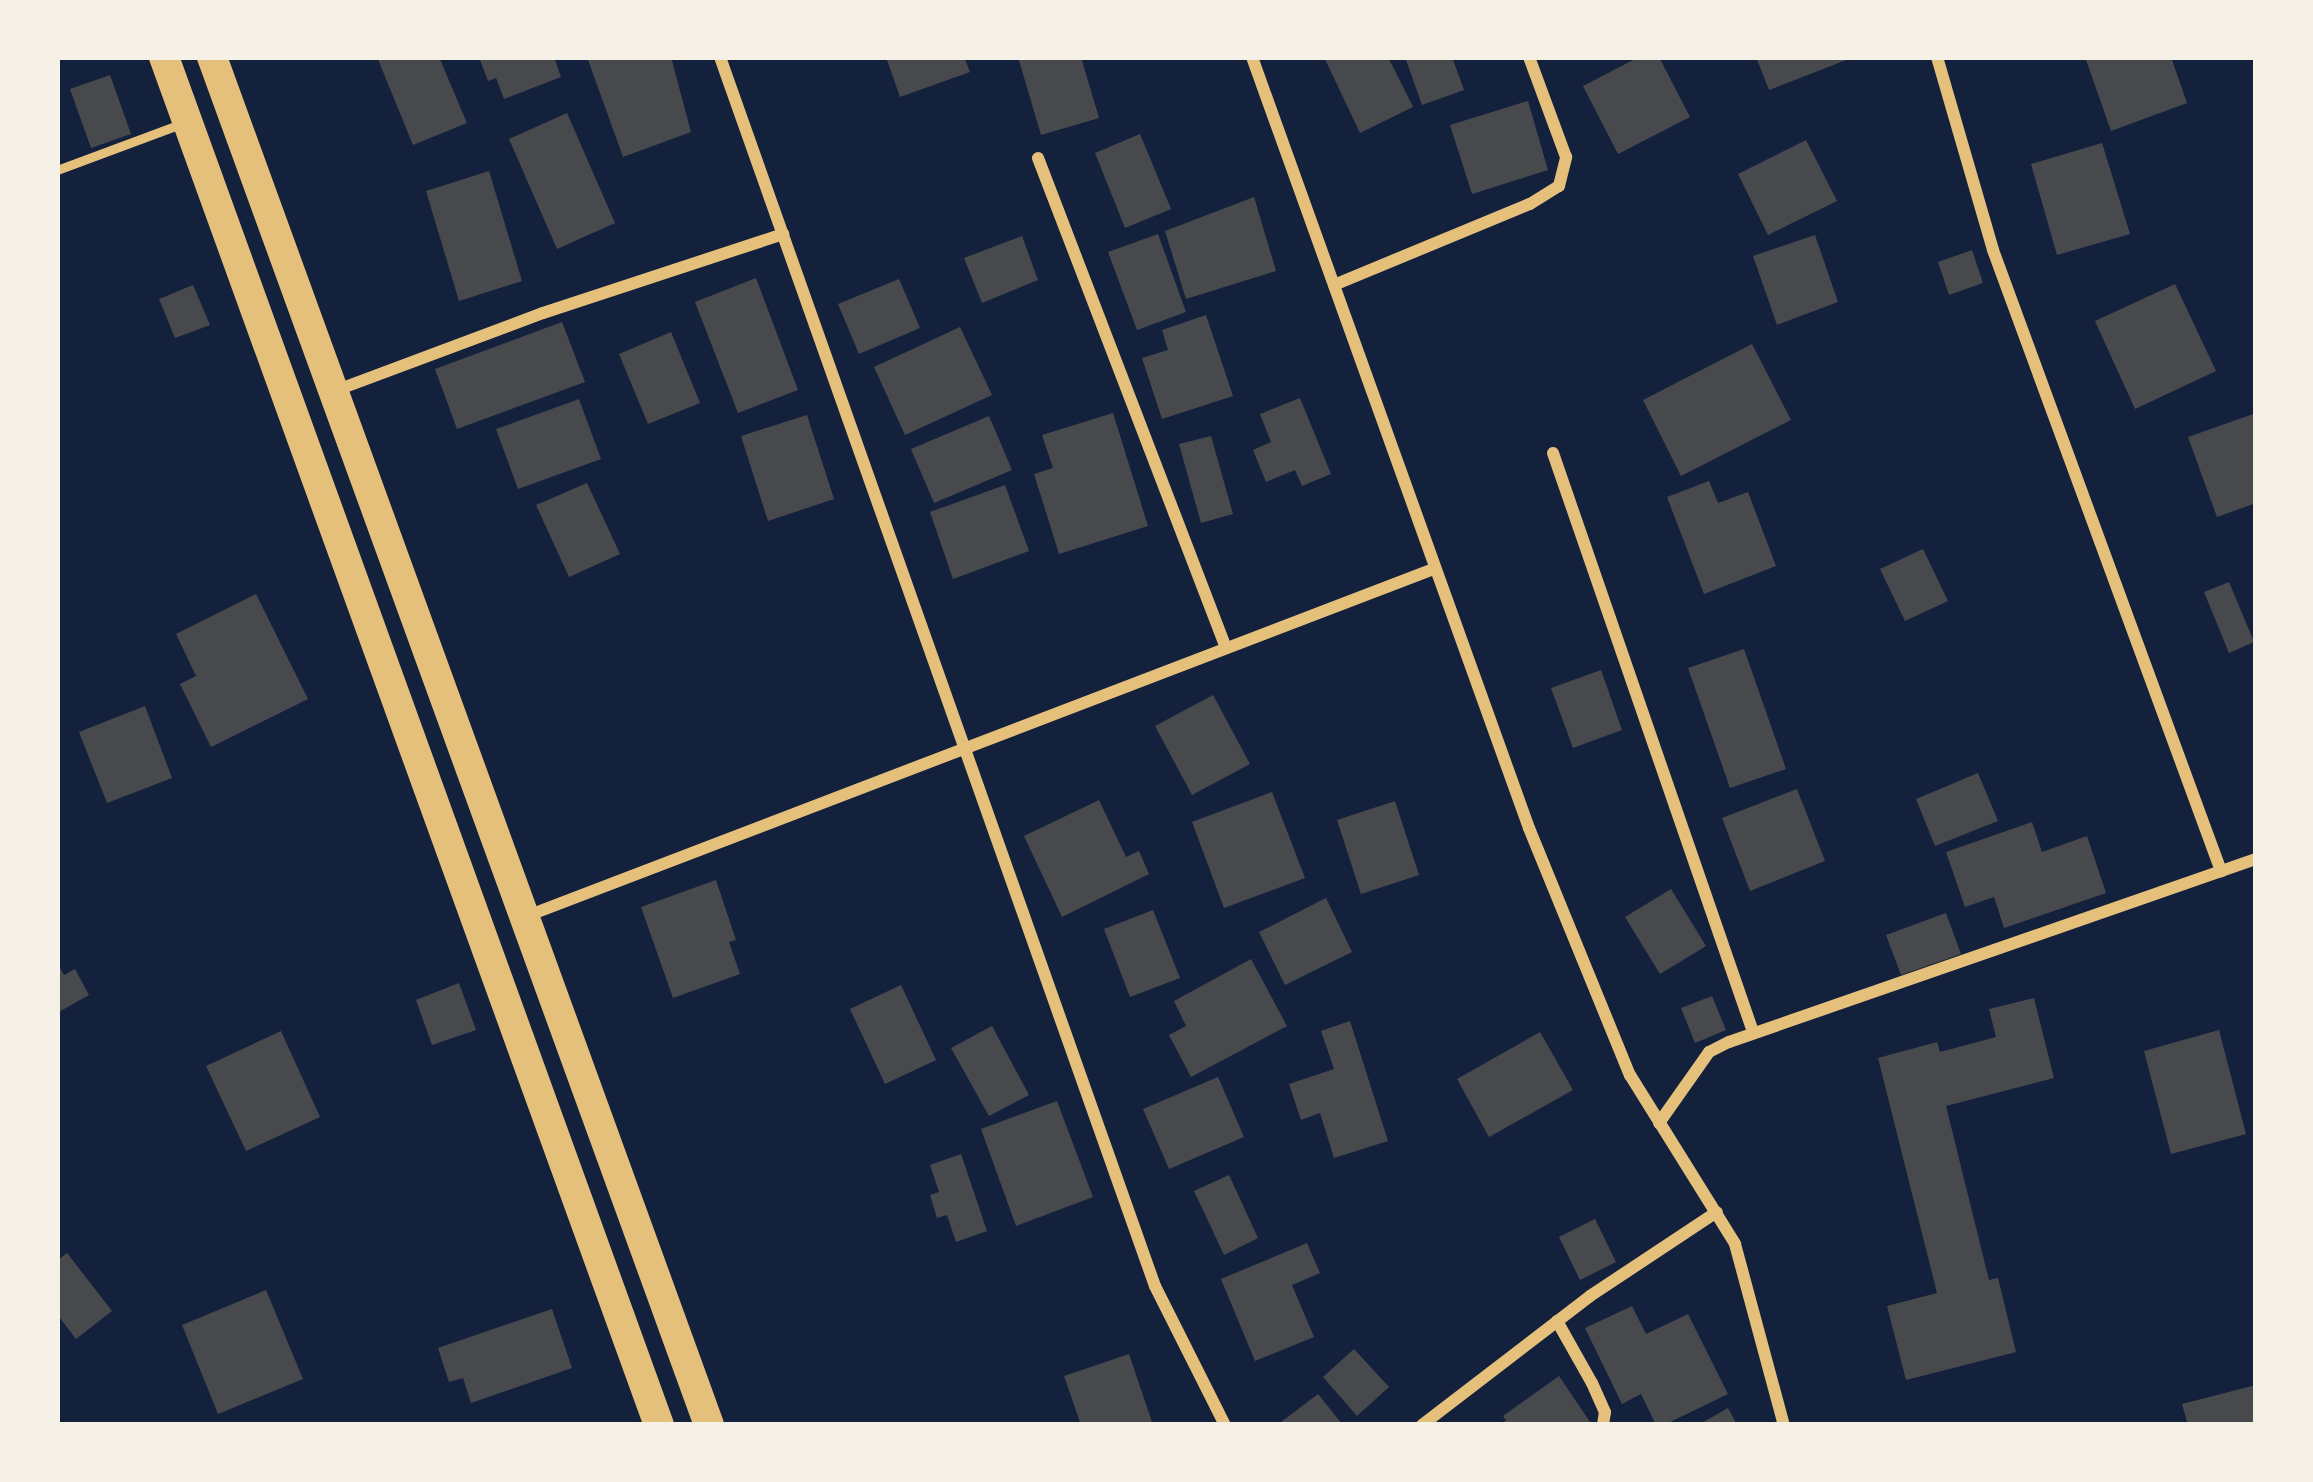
<!DOCTYPE html>
<html>
<head>
<meta charset="utf-8">
<style>
  body { margin:0 }
  #map { position:relative; width:2313px; height:1482px; overflow:hidden; background:#14213d; font-family:Bitter,serif }
  div>[style] { position:absolute }
  [style*='--x'] { left:calc(var(--x)*1px); top:calc(var(--y)*1px); width:calc(var(--w)*1px); rotate:calc(var(--a)*1deg) }
  .building>* { inset:0; background:#48494c }
  .service>* { height:9px; margin:-4.5px; padding:0 4.5px; transform-origin:4.5px; border-radius:4.5px; background:#e5c07b }
  .minor>* { height:12px; margin:-6px; padding:0 6px; transform-origin:6px; border-radius:6px; background:#e5c07b }
  .primary>* { height:30px; margin:-15px; padding:0 15px; transform-origin:15px; border-radius:15px; background:#e5c07b }
  span { translate:-50% -50%; white-space:nowrap; text-align:center; line-height:1.15; -webkit-text-stroke:12px #f6f1e7; paint-order:stroke }
  .frame { position:absolute; inset:0; border:60px solid #f6f1e7; pointer-events:none }
</style>
</head>
<body>
<div id="map">
  <div class="building">
    <i style="clip-path:polygon(377px 57px,439px 57px,467px 123px,413px 145px)"></i>
    <i style="clip-path:polygon(479px 57px,554px 57px,561px 77px,504px 99px,496px 78px,488px 81px)"></i>
    <i style="clip-path:polygon(587px 57px,671px 57px,691px 132px,623px 157px)"></i>
    <i style="clip-path:polygon(886px 57px,964px 57px,970px 72px,900px 97px)"></i>
    <i style="clip-path:polygon(1018px 57px,1081px 57px,1099px 118px,1041px 135px)"></i>
    <i style="clip-path:polygon(1324px 57px,1388px 57px,1413px 107px,1360px 133px)"></i>
    <i style="clip-path:polygon(1405px 57px,1452px 57px,1464px 90px,1422px 105px)"></i>
    <i style="clip-path:polygon(1639px 57px,1659px 57px,1690px 117px,1618px 154px,1583px 86px)"></i>
    <i style="clip-path:polygon(1756px 57px,1854px 57px,1769px 90px)"></i>
    <i style="clip-path:polygon(2085px 57px,2171px 57px,2187px 103px,2111px 131px)"></i>
    <i style="clip-path:polygon(110px 75px,131px 134px,91px 148px,70px 89px)"></i>
    <i style="clip-path:polygon(1528px 101px,1548px 170px,1472px 194px,1450px 125px)"></i>
    <i style="clip-path:polygon(567px 113px,615px 223px,557px 249px,509px 139px)"></i>
    <i style="clip-path:polygon(1140px 134px,1171px 209px,1125px 228px,1095px 153px)"></i>
    <i style="clip-path:polygon(1806px 140px,1837px 201px,1768px 235px,1738px 174px)"></i>
    <i style="clip-path:polygon(2102px 143px,2130px 234px,2057px 255px,2031px 164px)"></i>
    <i style="clip-path:polygon(489px 171px,522px 281px,459px 301px,426px 191px)"></i>
    <i style="clip-path:polygon(1254px 197px,1276px 271px,1186px 299px,1165px 231px)"></i>
    <i style="clip-path:polygon(1158px 234px,1186px 312px,1137px 330px,1108px 252px)"></i>
    <i style="clip-path:polygon(1815px 235px,1838px 302px,1777px 325px,1753px 256px)"></i>
    <i style="clip-path:polygon(1022px 236px,1038px 280px,982px 303px,964px 258px)"></i>
    <i style="clip-path:polygon(1972px 250px,1983px 283px,1949px 295px,1938px 262px)"></i>
    <i style="clip-path:polygon(756px 278px,798px 390px,738px 413px,695px 302px)"></i>
    <i style="clip-path:polygon(899px 279px,920px 328px,859px 354px,838px 304px)"></i>
    <i style="clip-path:polygon(2175px 284px,2216px 371px,2135px 409px,2095px 321px)"></i>
    <i style="clip-path:polygon(193px 285px,210px 325px,175px 338px,159px 299px)"></i>
    <i style="clip-path:polygon(1206px 315px,1233px 396px,1162px 419px,1142px 358px,1168px 350px,1162px 330px)"></i>
    <i style="clip-path:polygon(562px 322px,585px 382px,457px 429px,435px 369px)"></i>
    <i style="clip-path:polygon(960px 327px,992px 395px,905px 435px,874px 367px)"></i>
    <i style="clip-path:polygon(671px 332px,700px 403px,648px 424px,619px 354px)"></i>
    <i style="clip-path:polygon(1752px 344px,1791px 420px,1681px 476px,1643px 400px)"></i>
    <i style="clip-path:polygon(1300px 398px,1331px 474px,1302px 486px,1295px 470px,1266px 482px,1253px 450px,1271px 442px,1260px 414px)"></i>
    <i style="clip-path:polygon(579px 399px,601px 459px,518px 489px,496px 429px)"></i>
    <i style="clip-path:polygon(1113px 413px,1148px 526px,1059px 554px,1034px 474px,1053px 468px,1042px 435px)"></i>
    <i style="clip-path:polygon(2256px 413px,2256px 503px,2217px 517px,2188px 437px)"></i>
    <i style="clip-path:polygon(807px 415px,834px 499px,768px 521px,741px 436px)"></i>
    <i style="clip-path:polygon(989px 416px,1012px 470px,934px 503px,911px 449px)"></i>
    <i style="clip-path:polygon(1211px 436px,1233px 514px,1201px 523px,1179px 444px)"></i>
    <i style="clip-path:polygon(1709px 481px,1718px 503px,1748px 492px,1776px 566px,1704px 594px,1667px 497px)"></i>
    <i style="clip-path:polygon(587px 483px,620px 554px,569px 577px,536px 505px)"></i>
    <i style="clip-path:polygon(1005px 485px,1029px 551px,953px 579px,930px 512px)"></i>
    <i style="clip-path:polygon(1923px 549px,1948px 601px,1905px 621px,1880px 569px)"></i>
    <i style="clip-path:polygon(2229px 582px,2254px 642px,2229px 653px,2204px 592px)"></i>
    <i style="clip-path:polygon(256px 594px,308px 699px,211px 747px,180px 684px,196px 676px,176px 634px)"></i>
    <i style="clip-path:polygon(1744px 649px,1786px 769px,1730px 788px,1688px 668px)"></i>
    <i style="clip-path:polygon(1601px 670px,1622px 730px,1573px 748px,1551px 688px)"></i>
    <i style="clip-path:polygon(1213px 695px,1250px 764px,1192px 795px,1155px 726px)"></i>
    <i style="clip-path:polygon(145px 706px,172px 778px,107px 803px,79px 732px)"></i>
    <i style="clip-path:polygon(1978px 773px,1998px 821px,1935px 846px,1916px 799px)"></i>
    <i style="clip-path:polygon(1797px 789px,1825px 861px,1750px 891px,1722px 818px)"></i>
    <i style="clip-path:polygon(1272px 792px,1305px 878px,1224px 908px,1192px 822px)"></i>
    <i style="clip-path:polygon(1099px 800px,1126px 857px,1139px 851px,1149px 874px,1062px 917px,1024px 836px)"></i>
    <i style="clip-path:polygon(1395px 801px,1419px 875px,1361px 894px,1337px 820px)"></i>
    <i style="clip-path:polygon(2032px 822px,2042px 852px,2087px 836px,2106px 893px,2004px 928px,1994px 897px,1965px 907px,1946px 852px)"></i>
    <i style="clip-path:polygon(716px 880px,736px 940px,729px 942px,740px 974px,673px 998px,641px 907px)"></i>
    <i style="clip-path:polygon(1671px 889px,1706px 946px,1660px 974px,1625px 917px)"></i>
    <i style="clip-path:polygon(1326px 898px,1352px 952px,1285px 985px,1259px 932px)"></i>
    <i style="clip-path:polygon(1153px 910px,1180px 978px,1130px 997px,1104px 929px)"></i>
    <i style="clip-path:polygon(1946px 913px,1961px 954px,1901px 975px,1886px 935px)"></i>
    <i style="clip-path:polygon(1251px 959px,1287px 1026px,1191px 1077px,1169px 1035px,1186px 1026px,1174px 1001px)"></i>
    <i style="clip-path:polygon(57px 963px,64px 975px,75px 969px,89px 995px,57px 1013px)"></i>
    <i style="clip-path:polygon(459px 983px,476px 1030px,432px 1045px,416px 1000px)"></i>
    <i style="clip-path:polygon(901px 985px,936px 1060px,885px 1084px,850px 1009px)"></i>
    <i style="clip-path:polygon(1712px 996px,1726px 1030px,1695px 1043px,1681px 1008px)"></i>
    <i style="clip-path:polygon(2034px 998px,2054px 1078px,1946px 1106px,1989px 1280px,1998px 1278px,2016px 1352px,1906px 1380px,1887px 1306px,1937px 1293px,1878px 1058px,1937px 1042px,1940px 1052px,1996px 1037px,1989px 1009px)"></i>
    <i style="clip-path:polygon(1350px 1021px,1388px 1141px,1334px 1158px,1320px 1113px,1301px 1120px,1289px 1084px,1334px 1069px,1321px 1031px)"></i>
    <i style="clip-path:polygon(992px 1026px,1029px 1095px,989px 1116px,951px 1048px)"></i>
    <i style="clip-path:polygon(2219px 1030px,2246px 1134px,2171px 1154px,2144px 1051px)"></i>
    <i style="clip-path:polygon(281px 1031px,320px 1117px,246px 1151px,206px 1066px)"></i>
    <i style="clip-path:polygon(1540px 1032px,1573px 1090px,1489px 1137px,1457px 1079px)"></i>
    <i style="clip-path:polygon(1218px 1077px,1244px 1137px,1169px 1169px,1143px 1109px)"></i>
    <i style="clip-path:polygon(1057px 1101px,1093px 1197px,1016px 1226px,981px 1129px)"></i>
    <i style="clip-path:polygon(961px 1154px,987px 1231px,956px 1242px,947px 1215px,937px 1218px,930px 1195px,939px 1192px,930px 1165px)"></i>
    <i style="clip-path:polygon(1229px 1175px,1258px 1238px,1224px 1255px,1194px 1191px)"></i>
    <i style="clip-path:polygon(1595px 1219px,1616px 1262px,1580px 1280px,1559px 1237px)"></i>
    <i style="clip-path:polygon(1307px 1243px,1320px 1273px,1292px 1285px,1314px 1337px,1255px 1361px,1221px 1279px)"></i>
    <i style="clip-path:polygon(67px 1253px,112px 1311px,76px 1339px,57px 1314px,57px 1261px)"></i>
    <i style="clip-path:polygon(266px 1290px,303px 1379px,218px 1414px,182px 1325px)"></i>
    <i style="clip-path:polygon(1632px 1306px,1646px 1334px,1688px 1314px,1728px 1394px,1664px 1425px,1656px 1425px,1641px 1394px,1622px 1404px,1585px 1328px)"></i>
    <i style="clip-path:polygon(552px 1309px,572px 1368px,471px 1403px,463px 1378px,449px 1382px,438px 1348px)"></i>
    <i style="clip-path:polygon(1354px 1349px,1389px 1387px,1357px 1416px,1323px 1377px)"></i>
    <i style="clip-path:polygon(1129px 1354px,1153px 1425px,1081px 1425px,1064px 1376px)"></i>
    <i style="clip-path:polygon(1559px 1376px,1592px 1425px,1500px 1425px,1506px 1420px,1503px 1416px)"></i>
    <i style="clip-path:polygon(2256px 1385px,2256px 1425px,2188px 1425px,2182px 1404px)"></i>
    <i style="clip-path:polygon(1318px 1394px,1343px 1425px,1277px 1425px)"></i>
    <i style="clip-path:polygon(1728px 1408px,1737px 1425px,1698px 1425px)"></i>
  </div>
  <div class="service">
    <i style="--x:57;--y:170;--w:132;--a:-20.4"></i>
  </div>
  <div class="minor">
    <i style="--x:720;--y:57;--w:1304;--a:70.51"></i>
    <i style="--x:1155;--y:1286;--w:156;--a:63.3"></i>
    <i style="--x:1252;--y:57;--w:819;--a:70.24"></i>
    <i style="--x:1529;--y:828;--w:267;--a:67.8"></i>
    <i style="--x:1630;--y:1075;--w:199;--a:58.1"></i>
    <i style="--x:1735;--y:1244;--w:188;--a:74.9"></i>
    <i style="--x:1937;--y:57;--w:201;--a:73.8"></i>
    <i style="--x:1993;--y:250;--w:662;--a:69.84"></i>
    <i style="--x:1038;--y:158;--w:525;--a:69.01"></i>
    <i style="--x:1334;--y:285;--w:212;--a:-22.5"></i>
    <i style="--x:1530;--y:204;--w:34;--a:-32"></i>
    <i style="--x:1559;--y:186;--w:30;--a:-76"></i>
    <i style="--x:1566;--y:157;--w:107;--a:-110.3"></i>
    <i style="--x:337;--y:390;--w:220;--a:-20.5"></i>
    <i style="--x:543;--y:313;--w:253;--a:-18.2"></i>
    <i style="--x:1553;--y:453;--w:613;--a:70.94"></i>
    <i style="--x:527;--y:916;--w:971;--a:-20.94"></i>
    <i style="--x:1659;--y:1123;--w:87;--a:-54.8"></i>
    <i style="--x:1709;--y:1052;--w:22;--a:-27"></i>
    <i style="--x:1729;--y:1042;--w:558;--a:-19.15"></i>
    <i style="--x:1557;--y:1321;--w:71;--a:60.6"></i>
    <i style="--x:1592;--y:1383;--w:32;--a:66"></i>
    <i style="--x:1605;--y:1412;--w:13;--a:99"></i>
    <i style="--x:1422;--y:1425;--w:212;--a:-37.5"></i>
    <i style="--x:1590;--y:1296;--w:152;--a:-33.5"></i>
  </div>
  <div class="primary">
    <i style="--x:164;--y:57;--w:1455;--a:70.11"></i>
    <i style="--x:212;--y:57;--w:1455;--a:70.03"></i>
  </div>
  <div class="frame"></div>
</div>
</body>
</html>
